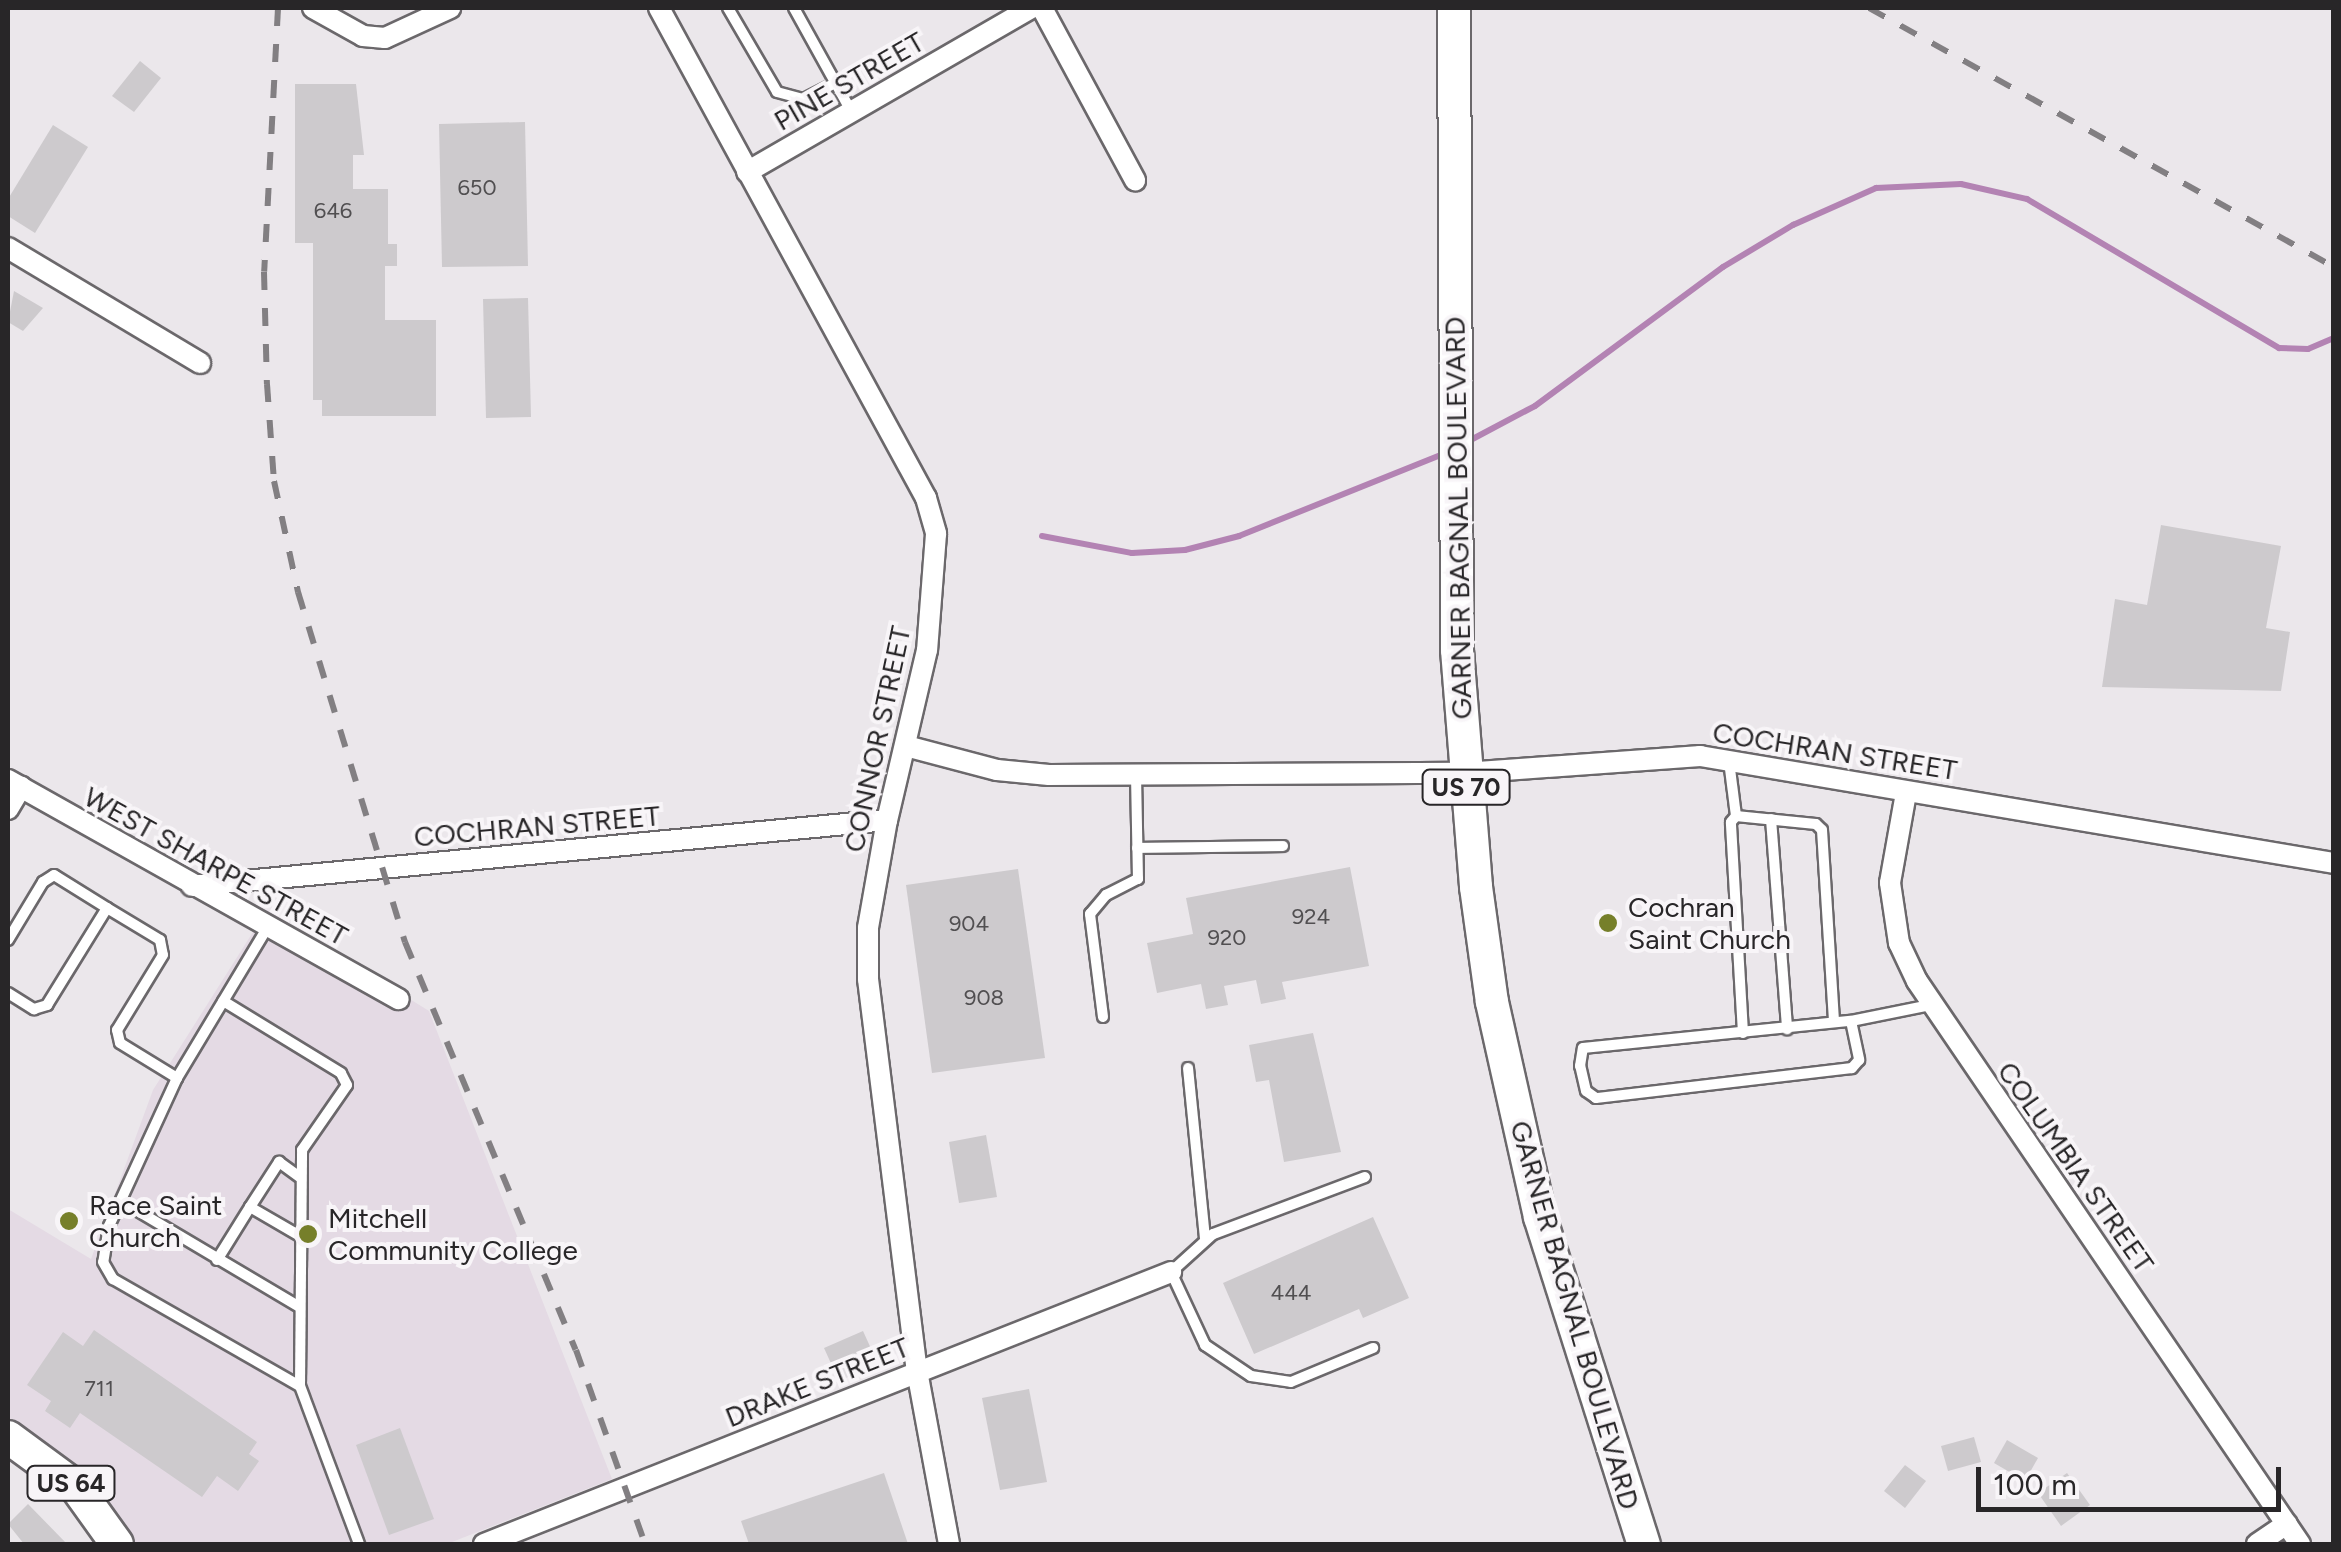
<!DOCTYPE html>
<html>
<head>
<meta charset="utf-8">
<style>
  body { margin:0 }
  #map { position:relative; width:2341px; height:1552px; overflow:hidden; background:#ebe7eb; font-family:Figtree,sans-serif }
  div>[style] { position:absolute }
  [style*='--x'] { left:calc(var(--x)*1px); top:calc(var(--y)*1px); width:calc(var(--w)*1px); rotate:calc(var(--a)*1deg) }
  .built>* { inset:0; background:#e4dae4 }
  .stream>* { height:6px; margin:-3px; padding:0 3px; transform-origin:3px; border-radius:3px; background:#b383b3 }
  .building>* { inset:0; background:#cdcacd }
  .roads { filter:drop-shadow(2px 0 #6b686b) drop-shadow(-2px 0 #6b686b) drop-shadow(0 2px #6b686b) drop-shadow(0 -2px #6b686b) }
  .service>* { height:10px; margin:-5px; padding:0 5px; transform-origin:5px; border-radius:5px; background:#fff }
  .minor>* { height:20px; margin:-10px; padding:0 10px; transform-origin:10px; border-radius:10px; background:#fff }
  .primary>* { height:32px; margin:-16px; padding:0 16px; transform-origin:16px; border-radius:16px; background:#fff }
  .trunk>* { height:32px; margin:-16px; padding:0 16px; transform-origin:16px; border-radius:16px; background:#fff }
  .rail>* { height:6px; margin-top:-3px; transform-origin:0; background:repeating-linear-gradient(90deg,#827f82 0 18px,transparent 0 36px) }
  .dots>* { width:28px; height:28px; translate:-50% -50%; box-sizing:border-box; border:5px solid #f8f5f8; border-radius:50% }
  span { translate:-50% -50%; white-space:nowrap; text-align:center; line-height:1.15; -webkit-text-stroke:8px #f8f5f8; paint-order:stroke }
  .number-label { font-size:22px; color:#514f51 }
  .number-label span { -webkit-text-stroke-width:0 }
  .shield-label span { padding:2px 8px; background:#f8f5f8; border:2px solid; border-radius:8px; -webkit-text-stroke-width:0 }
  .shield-label { font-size:25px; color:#282628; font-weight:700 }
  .street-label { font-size:28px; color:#282628 }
  .poi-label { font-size:28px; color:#282628 }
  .left { translate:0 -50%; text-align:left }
  .frame { position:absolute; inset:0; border:10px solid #282628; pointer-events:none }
  .scale { position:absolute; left:1976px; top:1467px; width:305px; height:45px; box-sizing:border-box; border:5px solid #282628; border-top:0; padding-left:12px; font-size:30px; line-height:35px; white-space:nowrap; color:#282628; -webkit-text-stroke:8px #f8f5f8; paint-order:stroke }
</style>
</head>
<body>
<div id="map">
  <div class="built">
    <i style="clip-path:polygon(267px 910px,429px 1011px,612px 1479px,447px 1544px,132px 1544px,8px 1420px,8px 1209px,91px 1259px,153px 1090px)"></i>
  </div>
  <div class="stream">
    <i style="--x:1465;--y:443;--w:79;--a:-27.9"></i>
    <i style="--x:1535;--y:406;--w:234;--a:-36.5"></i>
    <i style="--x:1723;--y:267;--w:82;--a:-31"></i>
    <i style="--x:1793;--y:225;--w:91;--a:-24"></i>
    <i style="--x:1876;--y:188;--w:85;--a:-2.7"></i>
    <i style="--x:1961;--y:184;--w:68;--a:12.8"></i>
    <i style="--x:2027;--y:199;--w:293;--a:30.6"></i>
    <i style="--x:2279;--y:348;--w:29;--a:2"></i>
    <i style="--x:2308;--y:349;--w:28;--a:-23"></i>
    <i style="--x:1042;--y:536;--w:92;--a:10.7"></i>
    <i style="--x:1132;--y:553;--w:53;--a:-3.2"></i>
    <i style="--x:1185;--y:550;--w:56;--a:-14.5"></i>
    <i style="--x:1239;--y:536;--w:222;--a:-21.9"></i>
  </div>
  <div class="building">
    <i style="clip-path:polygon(140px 61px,161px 78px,134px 112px,112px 96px)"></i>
    <i style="clip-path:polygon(295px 84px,356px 84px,364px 155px,353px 155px,353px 189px,388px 189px,388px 244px,397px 244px,397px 266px,385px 266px,385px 320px,436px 320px,436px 416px,322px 416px,322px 400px,313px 400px,313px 243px,295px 243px)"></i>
    <i style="clip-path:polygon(525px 122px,528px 266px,442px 267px,439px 124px)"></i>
    <i style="clip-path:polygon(53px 125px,88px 147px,35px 233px,8px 216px,8px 199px)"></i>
    <i style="clip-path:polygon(14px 291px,43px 308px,23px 331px,8px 322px)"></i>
    <i style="clip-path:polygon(528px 298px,531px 417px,486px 418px,483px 299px)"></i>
    <i style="clip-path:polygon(2161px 525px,2281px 546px,2266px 628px,2290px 632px,2281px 691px,2102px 687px,2115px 599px,2147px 605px)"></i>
    <i style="clip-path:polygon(1350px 867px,1369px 966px,1282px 982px,1286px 999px,1261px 1004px,1256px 980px,1224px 986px,1228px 1005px,1206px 1009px,1201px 984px,1157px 993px,1147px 943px,1193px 934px,1186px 898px)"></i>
    <i style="clip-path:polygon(1018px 869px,1045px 1058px,932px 1073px,906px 885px)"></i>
    <i style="clip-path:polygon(1313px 1033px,1341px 1152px,1284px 1162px,1269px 1080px,1256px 1082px,1249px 1045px)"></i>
    <i style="clip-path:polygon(986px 1135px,997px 1197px,959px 1203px,949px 1142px)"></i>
    <i style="clip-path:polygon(1373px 1217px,1409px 1298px,1363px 1318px,1359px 1309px,1254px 1354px,1223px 1283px)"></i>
    <i style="clip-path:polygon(94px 1330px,257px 1442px,249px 1454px,259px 1461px,238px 1491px,217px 1476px,202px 1497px,80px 1413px,70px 1428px,45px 1411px,51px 1401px,27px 1385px,63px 1332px,83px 1346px)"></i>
    <i style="clip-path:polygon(863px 1331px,878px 1364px,839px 1381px,824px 1348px)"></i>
    <i style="clip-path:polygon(1029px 1389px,1047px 1482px,1000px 1490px,982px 1398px)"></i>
    <i style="clip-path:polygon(400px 1428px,434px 1519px,389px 1535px,356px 1445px)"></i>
    <i style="clip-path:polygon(1974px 1437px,1981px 1462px,1948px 1471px,1941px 1446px)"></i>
    <i style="clip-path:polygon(2007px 1440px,2038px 1458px,2025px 1481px,1994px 1463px)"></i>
    <i style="clip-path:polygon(1905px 1465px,1926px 1481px,1905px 1508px,1884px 1491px)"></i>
    <i style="clip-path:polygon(884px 1473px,908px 1544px,749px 1544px,741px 1521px)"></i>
    <i style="clip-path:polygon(2067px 1473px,2090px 1505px,2061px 1526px,2038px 1493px)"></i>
    <i style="clip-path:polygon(28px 1504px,67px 1544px,24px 1544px,8px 1524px)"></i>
  </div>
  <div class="roads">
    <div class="service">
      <i style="--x:728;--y:8;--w:97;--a:59.7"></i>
      <i style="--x:777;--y:92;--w:28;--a:15"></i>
      <i style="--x:804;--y:99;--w:36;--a:-27"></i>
      <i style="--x:794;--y:8;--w:118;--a:61"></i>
      <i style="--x:1729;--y:761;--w:55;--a:82.7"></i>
      <i style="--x:1771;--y:819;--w:211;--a:85.6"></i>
      <i style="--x:1137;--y:848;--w:146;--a:-0.8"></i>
      <i style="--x:8;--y:940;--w:68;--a:-58.9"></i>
      <i style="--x:43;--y:882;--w:13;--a:-32"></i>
      <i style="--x:54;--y:875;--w:62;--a:31.9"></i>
      <i style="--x:8;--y:993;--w:31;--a:32"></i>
      <i style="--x:34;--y:1009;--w:14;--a:-17"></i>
      <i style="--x:47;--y:1005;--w:114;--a:-58.3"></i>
      <i style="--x:107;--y:908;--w:62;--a:31.1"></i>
      <i style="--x:160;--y:940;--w:15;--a:79"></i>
      <i style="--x:163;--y:955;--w:88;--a:121.5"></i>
      <i style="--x:117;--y:1030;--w:13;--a:77"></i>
      <i style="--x:120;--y:1043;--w:67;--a:31.6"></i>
      <i style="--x:177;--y:1078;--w:175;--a:-59"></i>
      <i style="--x:1103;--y:1017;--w:104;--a:-97.2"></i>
      <i style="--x:1090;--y:914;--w:25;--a:-50"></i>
      <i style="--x:1106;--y:895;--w:36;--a:-27"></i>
      <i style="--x:1138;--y:879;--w:104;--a:-91.1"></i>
      <i style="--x:1851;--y:1021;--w:40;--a:78"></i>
      <i style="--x:1859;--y:1060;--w:11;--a:131"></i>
      <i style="--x:1852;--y:1068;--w:258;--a:173.3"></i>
      <i style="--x:1596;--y:1098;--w:12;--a:-145"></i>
      <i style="--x:1586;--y:1091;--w:26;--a:-103"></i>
      <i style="--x:1580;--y:1066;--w:18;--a:-81"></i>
      <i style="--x:1583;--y:1048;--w:269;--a:-5.8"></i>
      <i style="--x:1851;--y:1021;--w:81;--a:-11.4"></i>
      <i style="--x:1743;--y:1033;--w:211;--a:-93.3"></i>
      <i style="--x:1731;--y:822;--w:8;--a:-50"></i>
      <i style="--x:1736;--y:816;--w:80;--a:5.7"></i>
      <i style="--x:1816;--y:824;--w:8;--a:45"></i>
      <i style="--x:1822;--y:830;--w:191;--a:86.4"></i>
      <i style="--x:1188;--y:1068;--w:172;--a:84.3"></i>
      <i style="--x:177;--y:1078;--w:163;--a:114.7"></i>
      <i style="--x:109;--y:1226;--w:36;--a:99"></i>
      <i style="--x:103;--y:1262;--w:20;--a:60"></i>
      <i style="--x:113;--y:1279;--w:215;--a:29.8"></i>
      <i style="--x:300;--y:1386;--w:236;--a:-89.5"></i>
      <i style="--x:302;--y:1150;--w:79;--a:-55.3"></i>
      <i style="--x:347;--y:1085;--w:13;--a:-117"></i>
      <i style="--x:341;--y:1073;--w:138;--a:-148.6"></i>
      <i style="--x:1365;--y:1177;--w:162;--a:159.4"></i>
      <i style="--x:1213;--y:1234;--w:57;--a:137.9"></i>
      <i style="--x:1171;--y:1272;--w:81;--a:65"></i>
      <i style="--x:1205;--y:1345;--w:55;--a:34"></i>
      <i style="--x:1251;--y:1376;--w:40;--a:8.5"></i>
      <i style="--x:1291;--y:1382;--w:89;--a:-22.5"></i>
      <i style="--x:121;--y:1201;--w:206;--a:30.7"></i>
      <i style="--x:250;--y:1207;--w:54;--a:-57.2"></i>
      <i style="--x:279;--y:1162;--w:27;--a:36"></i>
      <i style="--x:217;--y:1260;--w:62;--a:-58.1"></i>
      <i style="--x:250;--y:1207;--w:58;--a:30.1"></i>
      <i style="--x:300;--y:1386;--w:169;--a:69.5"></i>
    </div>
    <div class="minor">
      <i style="--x:313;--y:8;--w:57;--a:29.2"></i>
      <i style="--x:363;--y:36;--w:22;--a:5"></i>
      <i style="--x:385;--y:38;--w:72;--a:-24.8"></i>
      <i style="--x:659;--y:8;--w:558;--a:61.41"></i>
      <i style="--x:926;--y:498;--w:37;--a:74"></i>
      <i style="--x:936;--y:534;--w:116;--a:94.4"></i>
      <i style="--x:927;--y:650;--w:175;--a:103.2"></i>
      <i style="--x:887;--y:820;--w:110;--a:100"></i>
      <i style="--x:868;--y:928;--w:51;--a:90"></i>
      <i style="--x:868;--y:979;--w:395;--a:82.9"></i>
      <i style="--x:917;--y:1371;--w:176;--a:79.5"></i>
      <i style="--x:1042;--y:8;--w:196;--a:61.6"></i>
      <i style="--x:747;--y:172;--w:328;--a:-30"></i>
      <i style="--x:8;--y:248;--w:224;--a:30.9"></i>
      <i style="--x:906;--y:746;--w:94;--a:14.8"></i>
      <i style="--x:997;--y:770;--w:52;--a:5.5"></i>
      <i style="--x:1049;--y:775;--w:415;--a:-0.3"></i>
      <i style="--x:1464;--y:773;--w:237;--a:-4.1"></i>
      <i style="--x:1700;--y:756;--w:643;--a:9.58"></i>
      <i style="--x:8;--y:780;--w:448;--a:29.3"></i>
      <i style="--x:1906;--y:793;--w:91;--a:100.1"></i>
      <i style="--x:1890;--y:883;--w:61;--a:81.5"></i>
      <i style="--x:1899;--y:943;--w:42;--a:64.7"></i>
      <i style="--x:1917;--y:981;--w:681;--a:55.77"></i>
      <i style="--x:8;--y:809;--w:26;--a:-59"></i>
      <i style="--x:192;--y:886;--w:698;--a:-5.42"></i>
      <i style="--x:484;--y:1544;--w:739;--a:-21.6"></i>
      <i style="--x:2257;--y:1544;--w:36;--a:-34"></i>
    </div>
    <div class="primary">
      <i style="--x:8;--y:1437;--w:84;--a:36.3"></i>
      <i style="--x:76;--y:1487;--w:70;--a:54.3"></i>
    </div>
    <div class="trunk">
      <i style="--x:1454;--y:8;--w:642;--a:89.73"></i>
      <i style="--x:1457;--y:650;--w:238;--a:85.4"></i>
      <i style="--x:1476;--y:887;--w:116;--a:82.1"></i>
      <i style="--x:1492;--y:1002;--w:220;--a:77.4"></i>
      <i style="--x:1540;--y:1217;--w:343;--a:72.4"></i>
    </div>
  </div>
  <div class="rail">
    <i style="--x:278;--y:8;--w:264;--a:93"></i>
    <i style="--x:264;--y:272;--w:112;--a:88.5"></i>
    <i style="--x:267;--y:384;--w:97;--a:85.9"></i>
    <i style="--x:274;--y:481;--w:114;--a:77.8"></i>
    <i style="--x:298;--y:592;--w:366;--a:73"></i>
    <i style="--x:405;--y:942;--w:442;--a:67.3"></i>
    <i style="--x:576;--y:1350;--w:206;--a:70.4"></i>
    <i style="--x:1869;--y:8;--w:532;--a:29.12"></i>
  </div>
  <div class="dots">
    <i style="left:1608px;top:923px;background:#767f2a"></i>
    <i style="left:69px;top:1221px;background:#767f2a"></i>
    <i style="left:308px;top:1234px;background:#767f2a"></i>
  </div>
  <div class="number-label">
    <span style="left:477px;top:188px">650</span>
    <span style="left:333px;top:211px">646</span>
    <span style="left:1311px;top:917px">924</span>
    <span style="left:969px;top:924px">904</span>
    <span style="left:1227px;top:938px">920</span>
    <span style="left:984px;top:998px">908</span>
    <span style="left:1291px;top:1293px">444</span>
    <span style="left:99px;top:1389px">711</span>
  </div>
  <div class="shield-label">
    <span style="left:1466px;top:787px">US 70</span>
    <span style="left:71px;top:1483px">US 64</span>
  </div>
  <div class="street-label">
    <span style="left:849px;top:81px;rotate:-30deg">PINE STREET</span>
    <span style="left:1458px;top:518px;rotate:-91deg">GARNER BAGNAL BOULEVARD</span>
    <span style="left:877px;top:739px;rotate:-78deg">CONNOR STREET</span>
    <span style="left:1835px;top:751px;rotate:9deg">COCHRAN STREET</span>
    <span style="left:537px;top:826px;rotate:-5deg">COCHRAN STREET</span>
    <span style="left:216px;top:866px;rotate:29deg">WEST SHARPE STREET</span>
    <span style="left:2076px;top:1167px;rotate:55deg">COLUMBIA STREET</span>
    <span style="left:1575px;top:1315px;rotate:74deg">GARNER BAGNAL BOULEVARD</span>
    <span style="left:817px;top:1382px;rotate:-22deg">DRAKE STREET</span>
  </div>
  <div class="poi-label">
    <span class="left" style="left:1628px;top:923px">Cochran<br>Saint Church</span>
    <span class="left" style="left:89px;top:1221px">Race Saint<br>Church</span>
    <span class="left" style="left:328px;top:1234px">Mitchell<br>Community College</span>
  </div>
  <div class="frame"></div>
  <div class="scale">100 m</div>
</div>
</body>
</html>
